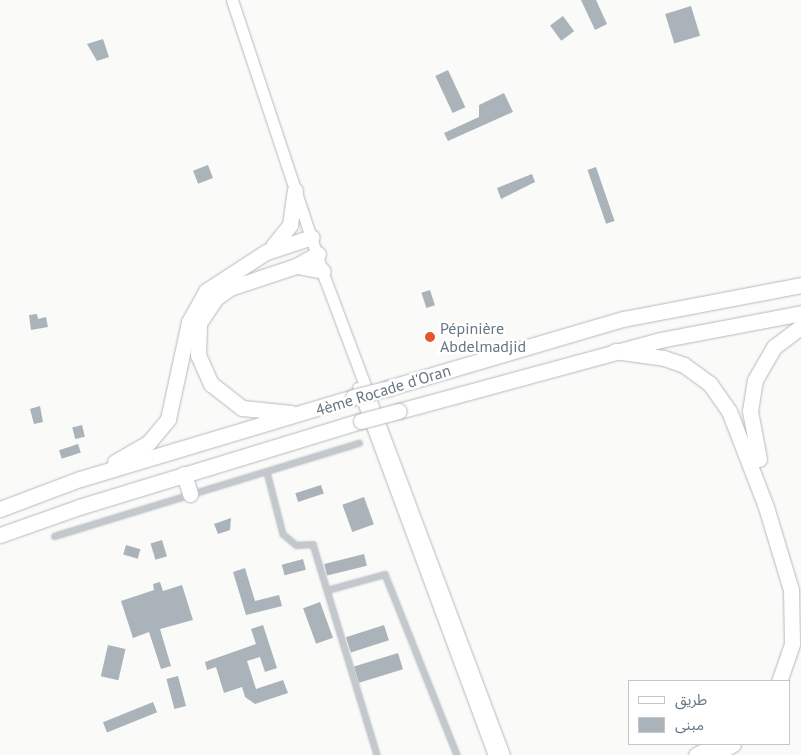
<!DOCTYPE html>
<meta charset="utf-8">
<style>
body{margin:0}
#map{position:relative;width:801px;height:755px;overflow:hidden;background:#fafaf8;font-family:"PT Sans","Noto Sans Arabic",sans-serif}
div>[style]{position:absolute}
[style*='--x']{left:calc(var(--x)*1px);top:calc(var(--y)*1px);width:calc(var(--w)*1px);rotate:calc(var(--a)*1deg)}
.building>*{inset:0;background:#aab3b9;transform-origin:0 0}
.roads{filter:drop-shadow(0 0 1px #b3babf) drop-shadow(0 0 1px #b3babf)}
.service>*{height:4.5px;margin:-2.25px;padding:0 2.25px;transform-origin:2.25px;border-radius:2.25px;background:#c3c8cc}
.secondary>*{height:11px;margin:-5.5px;padding:0 5.5px;transform-origin:5.5px;border-radius:5.5px;background:#fff}
.motorway>*{height:15px;margin:-7.5px;padding:0 7.5px;transform-origin:7.5px;border-radius:7.5px;background:#fff}
.bridges{filter:drop-shadow(0 0 1px #b4b9bd) drop-shadow(0 0 1px #b4b9bd)}
.motorway-bridge>*{height:15px;margin:-7.5px;padding:0 7.5px;transform-origin:7.5px;border-radius:7.5px;background:#fff}
.dots>*{width:14px;height:14px;translate:-50% -50%;box-sizing:border-box;border:2px solid #fff;border-radius:50%}
span{translate:-50% -50%;white-space:nowrap;text-align:center;line-height:1.15;-webkit-text-stroke:5px #fff;paint-order:stroke}
.poi-label{font-size:16px;color:#657683}
.left{translate:0 -50%;text-align:left}
.street-label{font-size:16px;color:#657683}
.legend{position:absolute;left:628px;top:680px;width:162px;height:65px;box-sizing:border-box;background:#fff;border:1px solid #c1c8cd;margin:0;padding:6px 9px;list-style:none;font-size:15px;color:#657683}
.legend li{display:flex;align-items:center;gap:10px;height:25px}
.legend b{width:25px;border:1px solid #c1c8cd}
</style>
<div id="map">
<div class="building">
<div style="clip-path:polygon(581px 0,596px 0,607px 24px,595px 30px)"></div>
<div style="left:691px;top:6px;width:31px;height:27px;rotate:73deg"></div>
<div style="left:563px;top:16px;width:19px;height:16px;rotate:54deg"></div>
<div style="clip-path:polygon(103px 39px,109px 57px,97px 61px,87px 44px)"></div>
<div style="left:448px;top:70px;width:41px;height:14px;rotate:65deg"></div>
<div style="clip-path:polygon(504px 93px,513px 112px,448px 141px,444px 133px,479px 117px,479px 105px)"></div>
<div style="left:208px;top:165px;width:14px;height:16px;rotate:69deg"></div>
<div style="left:596px;top:167px;width:57px;height:9px;rotate:71deg"></div>
<div style="clip-path:polygon(532px 174px,535px 182px,501px 199px,497px 188px)"></div>
<div style="left:430px;top:290px;width:16px;height:9px;rotate:72deg"></div>
<div style="clip-path:polygon(37px 314px,38px 319px,46px 317px,48px 327px,31px 330px,29px 315px)"></div>
<div style="clip-path:polygon(40px 406px,43px 422px,34px 424px,30px 409px)"></div>
<div style="left:82px;top:425px;width:12px;height:10px;rotate:76deg"></div>
<div style="left:78px;top:444px;width:9px;height:20px;rotate:72deg"></div>
<div style="left:321px;top:485px;width:9px;height:27px;rotate:72deg"></div>
<div style="left:364px;top:497px;width:29px;height:23px;rotate:70deg"></div>
<div style="clip-path:polygon(231px 518px,230px 530px,218px 534px,214px 524px)"></div>
<div style="left:162px;top:540px;width:17px;height:12px;rotate:73deg"></div>
<div style="left:126px;top:545px;width:15px;height:10px;rotate:16deg"></div>
<div style="left:364px;top:554px;width:12px;height:41px;rotate:76deg"></div>
<div style="left:303px;top:559px;width:11px;height:22px;rotate:75deg"></div>
<div style="clip-path:polygon(245px 568px,255px 601px,279px 595px,282px 606px,246px 615px,233px 572px)"></div>
<div style="clip-path:polygon(160px 582px,163px 591px,182px 585px,193px 620px,160px 629px,171px 666px,161px 669px,149px 632px,133px 638px,121px 601px,154px 590px,153px 584px)"></div>
<div style="left:320px;top:602px;width:38px;height:18px;rotate:70deg"></div>
<div style="clip-path:polygon(263px 625px,277px 668px,265px 672px,260px 657px,247px 661px,256px 689px,283px 680px,288px 693px,255px 704px,245px 697px,242px 687px,224px 693px,216px 667px,207px 670px,205px 662px,256px 644px,251px 629px)"></div>
<div style="left:384px;top:625px;width:16px;height:40px;rotate:72deg"></div>
<div style="left:108px;top:645px;width:18px;height:32px;rotate:13deg"></div>
<div style="left:398px;top:653px;width:17px;height:46px;rotate:73deg"></div>
<div style="left:178px;top:676px;width:31px;height:12px;rotate:75deg"></div>
<div style="left:153px;top:702px;width:11px;height:54px;rotate:68deg"></div>
</div>
<div class="roads">
<div class="service">
<div style="--x:267;--y:472;--w:64;--a:75.5"></div>
<div style="--x:283;--y:534;--w:17;--a:40"></div>
<div style="--x:296;--y:545;--w:17;--a:-3"></div>
<div style="--x:313;--y:544;--w:220;--a:73.1"></div>
<div style="--x:54;--y:536;--w:319;--a:-17"></div>
<div style="--x:327;--y:590;--w:60;--a:-15.4"></div>
<div style="--x:385;--y:574;--w:195;--a:68.3"></div>
</div>
<div class="secondary">
<div style="--x:232;--y:0;--w:294;--a:71.6"></div>
<div style="--x:325;--y:279;--w:509;--a:69.39"></div>
<div style="--x:358;--y:388;--w:391;--a:69.7"></div>
</div>
<div class="motorway">
<div style="--x:273;--y:246;--w:27;--a:-51"></div>
<div style="--x:290;--y:225;--w:35;--a:-82"></div>
<div style="--x:298;--y:266;--w:25;--a:11"></div>
<div style="--x:615;--y:351;--w:49;--a:8.1"></div>
<div style="--x:664;--y:358;--w:21;--a:19"></div>
<div style="--x:684;--y:365;--w:32;--a:36"></div>
<div style="--x:710;--y:384;--w:33;--a:55"></div>
<div style="--x:729;--y:411;--w:103;--a:68.9"></div>
<div style="--x:766;--y:507;--w:87;--a:73.2"></div>
<div style="--x:791;--y:590;--w:54;--a:88.9"></div>
<div style="--x:792;--y:644;--w:39;--a:109"></div>
<div style="--x:388;--y:388;--w:245;--a:-16.4"></div>
<div style="--x:623;--y:319;--w:181;--a:-10.8"></div>
<div style="--x:399;--y:411;--w:270;--a:-15.2"></div>
<div style="--x:660;--y:340;--w:144;--a:-10.8"></div>
<div style="--x:291;--y:413;--w:49;--a:-174.2"></div>
<div style="--x:242;--y:408;--w:39;--a:-142"></div>
<div style="--x:211;--y:384;--w:32;--a:-114"></div>
<div style="--x:198;--y:355;--w:32;--a:-88"></div>
<div style="--x:199;--y:323;--w:30;--a:-56"></div>
<div style="--x:216;--y:298;--w:17;--a:-36"></div>
<div style="--x:230;--y:288;--w:70;--a:-18.4"></div>
<div style="--x:296;--y:266;--w:25;--a:-29"></div>
<div style="--x:759;--y:459;--w:49;--a:-100.6"></div>
<div style="--x:750;--y:411;--w:31;--a:-81"></div>
<div style="--x:755;--y:380;--w:38;--a:-60"></div>
<div style="--x:774;--y:347;--w:34;--a:-37"></div>
<div style="--x:115;--y:462;--w:39;--a:-30"></div>
<div style="--x:149;--y:442;--w:30;--a:-50"></div>
<div style="--x:168;--y:419;--w:99;--a:-77.8"></div>
<div style="--x:189;--y:322;--w:35;--a:-61"></div>
<div style="--x:206;--y:291;--w:72;--a:-33"></div>
<div style="--x:266;--y:252;--w:48;--a:-18.1"></div>
<div style="--x:184;--y:474;--w:21;--a:73"></div>
<div style="--x:0;--y:509;--w:85;--a:-20.6"></div>
<div style="--x:80;--y:479;--w:285;--a:-16.7"></div>
<div style="--x:0;--y:535;--w:84;--a:-19.5"></div>
<div style="--x:79;--y:507;--w:295;--a:-17"></div>
<div style="--x:696;--y:755;--w:24;--a:-28"></div>
<div style="--x:715;--y:755;--w:21;--a:-31"></div>
</div>
</div>
<div class="bridges">
<div class="motorway-bridge">
<div style="--x:353;--y:397;--w:36;--a:-14"></div>
<div style="--x:361;--y:421;--w:39;--a:-15"></div>
</div>
</div>
<div class="dots">
<div style="left:430px;top:337px;background:#e4572e"></div>
</div>
<div class="poi-label">
<span class="left" style="left:440px;top:337px">Pépinière<br>Abdelmadjid</span>
</div>
<div class="street-label">
<span style="left:383px;top:390px;rotate:-17deg">4ème Rocade d'Oran</span>
</div>
<ul class="legend">
<li><b style="height:6px;background:#fff"></b>طريق</li>
<li><b style="height:14px;background:#aab3b9"></b>مبنى</li>
</ul>
</div>
